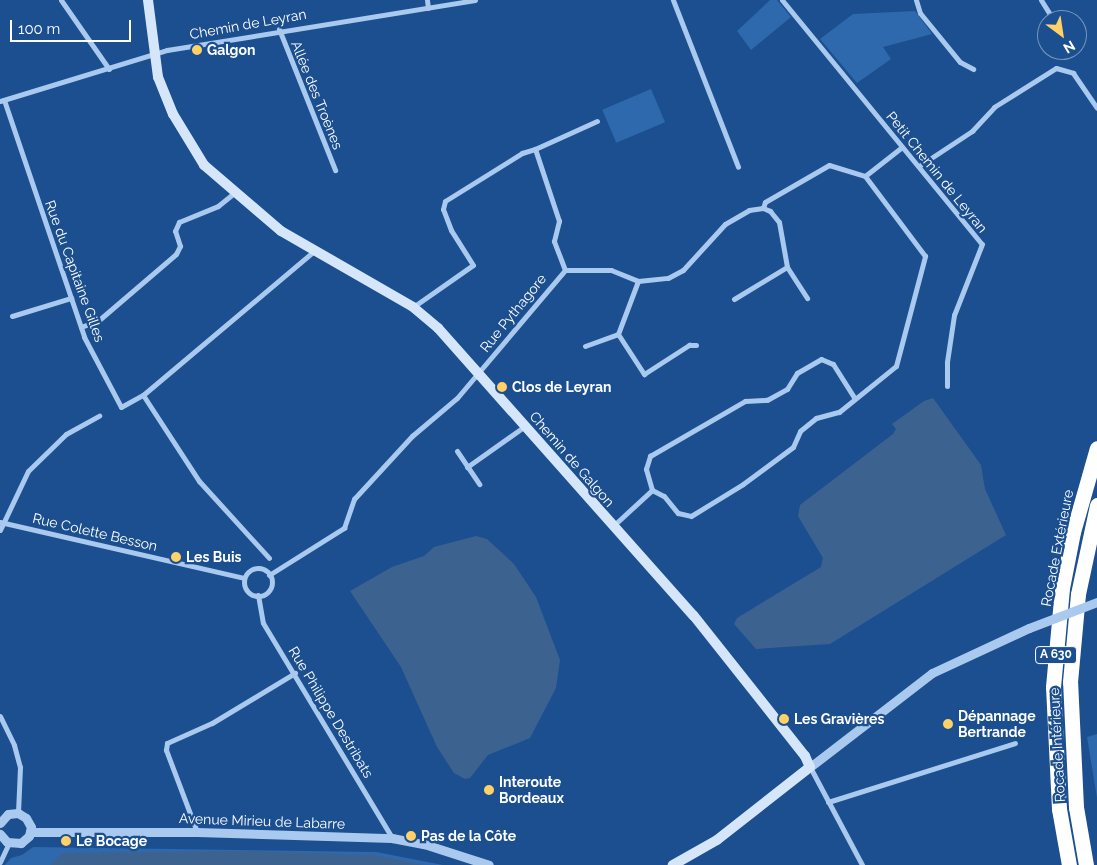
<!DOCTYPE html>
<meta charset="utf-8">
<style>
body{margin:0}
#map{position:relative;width:1097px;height:865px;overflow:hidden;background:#1b4f8f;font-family:Raleway,sans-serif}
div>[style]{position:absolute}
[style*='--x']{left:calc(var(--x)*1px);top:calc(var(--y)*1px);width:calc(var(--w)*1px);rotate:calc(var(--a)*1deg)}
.green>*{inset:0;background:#2e69ad;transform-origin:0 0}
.water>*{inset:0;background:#3c6290}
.minor>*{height:5px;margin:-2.5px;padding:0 2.5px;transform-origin:2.5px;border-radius:2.5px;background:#a9c9ee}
.minor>.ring{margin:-2.5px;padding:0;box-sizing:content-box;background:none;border:5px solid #a9c9ee;border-radius:50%}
.tertiary>*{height:9px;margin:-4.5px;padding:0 4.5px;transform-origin:4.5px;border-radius:4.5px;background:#a9c9ee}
.secondary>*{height:10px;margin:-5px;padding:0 5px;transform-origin:5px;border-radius:5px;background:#d6e6fa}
.motorway>*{height:15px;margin:-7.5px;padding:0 7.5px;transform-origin:7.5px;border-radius:7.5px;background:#fff}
.tertiary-bridge>*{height:9px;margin:-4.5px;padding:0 4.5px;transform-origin:4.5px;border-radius:4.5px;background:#a9c9ee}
.dots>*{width:14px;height:14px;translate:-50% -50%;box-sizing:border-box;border:2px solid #1b4f8f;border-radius:50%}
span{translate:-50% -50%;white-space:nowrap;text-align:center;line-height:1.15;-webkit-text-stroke:4.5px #1b4f8f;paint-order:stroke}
.shield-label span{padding:1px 4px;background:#1b4f8f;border:1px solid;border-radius:4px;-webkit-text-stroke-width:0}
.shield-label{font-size:12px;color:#fff;font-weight:700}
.street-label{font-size:14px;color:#fff}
.poi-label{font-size:14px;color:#fff;font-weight:700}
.left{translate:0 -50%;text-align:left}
.north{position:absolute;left:1037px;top:10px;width:50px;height:50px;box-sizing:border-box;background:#1b4f8f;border:1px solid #7695bc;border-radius:50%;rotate:149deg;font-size:14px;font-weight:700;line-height:20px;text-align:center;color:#fff}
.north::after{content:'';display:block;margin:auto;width:18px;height:22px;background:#ffd166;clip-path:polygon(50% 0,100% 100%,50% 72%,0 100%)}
.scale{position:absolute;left:10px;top:20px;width:121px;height:22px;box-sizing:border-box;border:2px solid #fff;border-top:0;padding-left:6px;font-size:15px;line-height:18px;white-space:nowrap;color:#fff;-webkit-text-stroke:4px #1b4f8f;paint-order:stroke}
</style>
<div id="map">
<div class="green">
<div style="clip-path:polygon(770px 0,777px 0,791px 17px,751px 50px,737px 31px)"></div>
<div style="clip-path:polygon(915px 11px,932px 34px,883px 47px,891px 59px,857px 83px,820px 39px,853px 14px)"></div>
<div style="left:651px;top:89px;width:36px;height:53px;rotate:67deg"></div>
<div style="clip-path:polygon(1097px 734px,1097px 798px,1087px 737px)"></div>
<div style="clip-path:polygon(33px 847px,376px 852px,443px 865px,5px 865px,11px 858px,22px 855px)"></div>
</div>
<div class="water">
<div style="clip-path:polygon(933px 398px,981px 465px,985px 489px,1006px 535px,830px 644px,756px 649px,734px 624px,737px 618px,821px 567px,823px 558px,798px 516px,800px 505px,893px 434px,896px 429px,892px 424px,924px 401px)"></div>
<div style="clip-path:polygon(476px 536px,487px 539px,514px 564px,536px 597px,560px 660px,556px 688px,530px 738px,488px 755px,470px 778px,465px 779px,454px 773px,437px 747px,401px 667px,350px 591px,392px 567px,424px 556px,434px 547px)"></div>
<div style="clip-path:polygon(246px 851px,374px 855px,424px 865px,50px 865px,60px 855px,67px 853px)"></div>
</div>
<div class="minor">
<div style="--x:61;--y:0;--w:84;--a:55.2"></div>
<div style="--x:427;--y:0;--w:8;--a:83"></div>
<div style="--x:673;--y:0;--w:179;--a:68.7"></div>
<div style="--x:782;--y:0;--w:315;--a:50.7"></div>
<div style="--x:982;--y:244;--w:76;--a:111.5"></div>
<div style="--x:954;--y:315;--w:48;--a:98.5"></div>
<div style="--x:947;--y:362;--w:24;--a:90"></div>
<div style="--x:916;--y:0;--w:14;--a:73"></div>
<div style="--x:920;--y:13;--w:63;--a:50.8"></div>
<div style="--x:960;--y:62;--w:15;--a:28"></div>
<div style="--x:1041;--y:0;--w:19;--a:58"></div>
<div style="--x:279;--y:29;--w:152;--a:68.3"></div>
<div style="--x:4;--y:100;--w:250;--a:71.3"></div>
<div style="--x:84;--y:337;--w:79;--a:62.1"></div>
<div style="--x:121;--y:407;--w:25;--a:-29"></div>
<div style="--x:143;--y:395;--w:225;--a:-40.1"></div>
<div style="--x:0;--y:101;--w:175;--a:-17"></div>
<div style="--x:167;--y:50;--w:312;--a:-9.2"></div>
<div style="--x:919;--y:166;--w:64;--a:-33.4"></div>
<div style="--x:972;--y:131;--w:33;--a:-47"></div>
<div style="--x:994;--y:107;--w:73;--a:-32.2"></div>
<div style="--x:1056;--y:68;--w:18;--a:16"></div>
<div style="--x:1073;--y:73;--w:42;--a:55.6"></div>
<div style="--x:763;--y:208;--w:6;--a:-72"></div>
<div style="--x:765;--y:202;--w:74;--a:-30"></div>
<div style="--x:829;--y:165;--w:38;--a:17"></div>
<div style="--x:865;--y:176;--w:47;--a:-38.1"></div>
<div style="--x:565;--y:270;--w:31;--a:-111"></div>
<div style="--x:554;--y:241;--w:21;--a:-76"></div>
<div style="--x:559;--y:221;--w:76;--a:-108.4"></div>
<div style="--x:535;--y:149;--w:68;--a:-24.3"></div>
<div style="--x:638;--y:281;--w:57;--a:110.7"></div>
<div style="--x:618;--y:334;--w:48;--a:57"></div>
<div style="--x:644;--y:374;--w:54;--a:-32.8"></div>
<div style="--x:689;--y:345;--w:7;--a:0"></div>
<div style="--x:734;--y:299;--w:62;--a:-31.1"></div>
<div style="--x:413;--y:307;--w:73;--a:-35"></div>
<div style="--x:473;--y:265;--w:41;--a:-122.2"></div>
<div style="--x:451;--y:230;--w:22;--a:-111"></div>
<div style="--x:443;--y:209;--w:8;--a:-76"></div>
<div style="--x:445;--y:201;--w:91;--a:-31.9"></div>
<div style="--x:522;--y:153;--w:14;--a:-17"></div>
<div style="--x:12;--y:316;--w:62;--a:-17"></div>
<div style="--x:81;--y:327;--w:19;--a:-21"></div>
<div style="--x:99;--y:320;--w:101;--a:-40.6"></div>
<div style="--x:176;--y:254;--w:9;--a:-63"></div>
<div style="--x:180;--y:246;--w:16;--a:-108"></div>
<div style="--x:175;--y:231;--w:10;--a:-66"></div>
<div style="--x:179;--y:222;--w:42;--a:-22.3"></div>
<div style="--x:218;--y:206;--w:21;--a:-39"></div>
<div style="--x:585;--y:346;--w:35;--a:-20"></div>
<div style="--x:143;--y:395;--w:103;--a:56.9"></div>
<div style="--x:199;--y:481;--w:104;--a:47.7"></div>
<div style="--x:457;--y:451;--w:40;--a:56"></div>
<div style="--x:467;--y:467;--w:71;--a:-35.3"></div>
<div style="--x:652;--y:490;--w:13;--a:27"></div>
<div style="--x:664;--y:496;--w:22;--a:51"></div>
<div style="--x:678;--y:513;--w:13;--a:13"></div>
<div style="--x:691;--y:516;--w:61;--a:-31.6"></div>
<div style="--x:743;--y:484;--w:62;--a:-36.5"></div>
<div style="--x:793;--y:447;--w:17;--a:-66"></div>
<div style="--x:800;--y:431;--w:21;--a:-39"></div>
<div style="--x:816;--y:418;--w:24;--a:-15"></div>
<div style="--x:839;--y:412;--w:73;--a:-38.9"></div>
<div style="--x:896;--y:366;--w:114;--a:-75.2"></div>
<div style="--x:925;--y:256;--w:100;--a:-126.9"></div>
<div style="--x:0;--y:522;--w:250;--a:12.9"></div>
<div style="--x:613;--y:526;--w:53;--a:-42.7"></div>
<div style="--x:652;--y:490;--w:22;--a:-106"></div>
<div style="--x:646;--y:469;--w:14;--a:-73"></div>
<div style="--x:650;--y:456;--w:110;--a:-30.1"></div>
<div style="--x:745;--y:401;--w:22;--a:-3"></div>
<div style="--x:767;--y:400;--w:23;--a:-29"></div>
<div style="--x:787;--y:389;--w:19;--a:-58"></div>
<div style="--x:797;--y:373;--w:28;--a:-30"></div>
<div style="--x:821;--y:359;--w:13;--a:23"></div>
<div style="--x:833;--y:364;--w:41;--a:57.8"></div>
<div style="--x:0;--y:530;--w:65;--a:-64.6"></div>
<div style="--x:28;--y:471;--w:53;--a:-44.2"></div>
<div style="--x:66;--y:434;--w:38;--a:-29"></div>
<div class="ring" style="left:244px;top:568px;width:23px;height:23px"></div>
<div style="--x:269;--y:575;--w:89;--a:-32.1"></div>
<div style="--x:344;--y:528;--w:31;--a:-71"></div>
<div style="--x:354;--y:499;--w:86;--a:-47.4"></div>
<div style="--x:412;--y:436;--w:59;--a:-40.2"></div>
<div style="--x:457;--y:398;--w:167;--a:-49.8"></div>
<div style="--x:565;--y:270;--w:46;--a:0"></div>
<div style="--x:611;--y:270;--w:29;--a:22"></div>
<div style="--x:638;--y:281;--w:30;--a:-6"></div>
<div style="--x:668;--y:278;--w:17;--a:-28"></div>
<div style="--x:683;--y:270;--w:62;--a:-47.6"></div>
<div style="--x:725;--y:224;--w:28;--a:-30"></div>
<div style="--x:749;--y:210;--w:14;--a:-8"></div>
<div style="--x:763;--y:208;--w:8;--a:23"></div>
<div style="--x:770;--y:211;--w:14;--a:51"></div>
<div style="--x:779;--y:222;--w:46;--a:79.9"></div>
<div style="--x:787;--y:267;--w:37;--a:57"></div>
<div style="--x:258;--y:595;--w:28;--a:80"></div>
<div style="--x:263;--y:623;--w:251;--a:59"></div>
<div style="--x:0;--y:716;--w:32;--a:64"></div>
<div style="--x:14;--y:745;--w:23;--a:75"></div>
<div style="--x:20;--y:767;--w:46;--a:92.5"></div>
<div style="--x:810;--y:767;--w:111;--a:62"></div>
<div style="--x:828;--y:802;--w:196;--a:-17.5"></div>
<div style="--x:197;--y:832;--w:88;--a:-110.7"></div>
<div style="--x:166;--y:750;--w:7;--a:-82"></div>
<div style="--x:167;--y:743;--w:49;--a:-24"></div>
<div style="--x:212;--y:723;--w:97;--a:-31.1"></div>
<div style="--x:0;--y:862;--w:21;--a:-65"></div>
</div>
<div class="tertiary">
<div style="--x:810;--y:767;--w:154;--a:-37.6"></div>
<div style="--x:932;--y:673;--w:107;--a:-24.9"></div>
<div style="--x:0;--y:823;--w:12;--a:-48"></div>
<div style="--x:8;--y:814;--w:10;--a:-6"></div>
<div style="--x:18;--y:813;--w:9;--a:32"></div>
<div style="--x:26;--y:818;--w:10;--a:61"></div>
<div style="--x:31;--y:827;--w:9;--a:103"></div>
<div style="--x:29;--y:836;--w:11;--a:139"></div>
<div style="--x:21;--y:843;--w:14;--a:-176"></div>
<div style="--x:7;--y:842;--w:11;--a:-131"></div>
<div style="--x:30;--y:832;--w:167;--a:0"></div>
<div style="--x:197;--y:832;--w:195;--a:1.8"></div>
<div style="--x:392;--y:838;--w:33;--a:11"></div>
<div style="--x:424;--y:844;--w:68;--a:17.9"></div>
</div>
<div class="secondary">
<div style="--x:148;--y:0;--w:78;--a:82.6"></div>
<div style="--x:158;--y:77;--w:40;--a:68"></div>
<div style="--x:173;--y:114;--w:60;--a:58.7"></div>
<div style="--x:204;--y:165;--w:101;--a:40.6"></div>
<div style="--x:281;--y:231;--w:152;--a:29.9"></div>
<div style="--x:413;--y:307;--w:33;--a:40"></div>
<div style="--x:438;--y:328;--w:385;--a:48.4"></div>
<div style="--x:694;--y:616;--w:179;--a:51.6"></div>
<div style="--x:805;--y:756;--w:12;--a:66"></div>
<div style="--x:810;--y:767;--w:118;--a:141.9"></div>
<div style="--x:717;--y:840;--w:51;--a:150.4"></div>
</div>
<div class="motorway">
<div style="--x:1069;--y:865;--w:57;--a:-100.1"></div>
<div style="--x:1059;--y:809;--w:122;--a:-92.8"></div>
<div style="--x:1053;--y:687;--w:99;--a:-84.8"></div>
<div style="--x:1062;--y:588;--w:57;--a:-78.9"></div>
<div style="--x:1073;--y:532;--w:87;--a:-74.1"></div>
<div style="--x:1086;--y:865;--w:59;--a:-99.8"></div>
<div style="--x:1076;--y:807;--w:125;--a:-92.7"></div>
<div style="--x:1070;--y:682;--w:88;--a:-84.8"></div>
<div style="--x:1078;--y:594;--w:91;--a:-77.9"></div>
</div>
<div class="tertiary-bridge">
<div style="--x:1029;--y:628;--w:73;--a:-20.9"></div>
</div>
<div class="dots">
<div style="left:197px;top:50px;background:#ffd166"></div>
<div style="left:502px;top:387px;background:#ffd166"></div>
<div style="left:176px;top:557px;background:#ffd166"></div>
<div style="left:784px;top:719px;background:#ffd166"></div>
<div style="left:948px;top:724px;background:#ffd166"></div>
<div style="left:489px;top:790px;background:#ffd166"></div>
<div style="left:411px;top:836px;background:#ffd166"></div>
<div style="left:66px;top:841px;background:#ffd166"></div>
</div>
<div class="shield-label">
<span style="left:1056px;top:655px">A 630</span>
</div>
<div class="street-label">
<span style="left:248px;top:24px;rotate:-10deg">Chemin de Leyran</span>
<span style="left:317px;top:95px;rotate:68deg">Allée des Troènes</span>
<span style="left:937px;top:172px;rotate:51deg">Petit Chemin de Leyran</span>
<span style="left:75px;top:271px;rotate:70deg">Rue du Capitaine Gilles</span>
<span style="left:513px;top:313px;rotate:-51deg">Rue Pythagore</span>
<span style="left:572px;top:459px;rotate:49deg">Chemin de Galgon</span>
<span style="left:95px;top:532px;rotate:13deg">Rue Colette Besson</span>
<span style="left:1057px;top:548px;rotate:-79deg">Rocade Extérieure</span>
<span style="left:331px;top:712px;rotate:59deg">Rue Philippe Destribats</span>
<span style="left:1057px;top:745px;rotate:-93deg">Rocade Intérieure</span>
<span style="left:262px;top:821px;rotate:2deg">Avenue Mirieu de Labarre</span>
</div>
<div class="poi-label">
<span class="left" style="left:207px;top:50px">Galgon</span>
<span class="left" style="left:512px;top:387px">Clos de Leyran</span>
<span class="left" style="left:186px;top:557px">Les Buis</span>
<span class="left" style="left:958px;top:724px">Dépannage<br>Bertrande</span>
<span class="left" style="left:794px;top:719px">Les Gravières</span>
<span class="left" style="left:499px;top:790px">Interoute<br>Bordeaux</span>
<span class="left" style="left:421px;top:836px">Pas de la Côte</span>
<span class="left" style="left:76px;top:841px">Le Bocage</span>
</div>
<div class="north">N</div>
<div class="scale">100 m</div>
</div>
